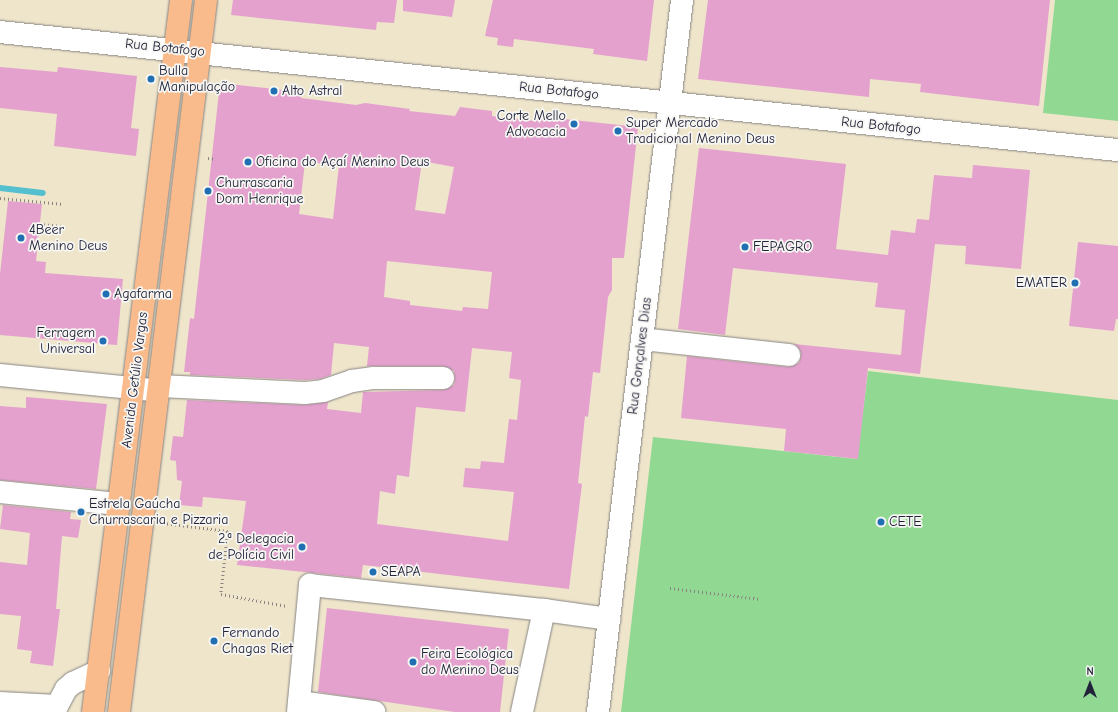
<!DOCTYPE html>
<meta charset="utf-8">
<style>
body{margin:0}
#map{position:relative;width:1118px;height:712px;overflow:hidden;background:#eee5cb;font-family:"Comic Neue",sans-serif}
div>[style]{position:absolute}
[style*='--x']{left:calc(var(--x)*1px);top:calc(var(--y)*1px);width:calc(var(--w)*1px);rotate:calc(var(--a)*1deg)}
.green>*{inset:0;background:#91d993}
.stream>*{height:6px;margin:-3px;padding:0 3px;transform-origin:3px;border-radius:3px;background:#54bfce}
.building>*{inset:0;background:#e4a1ce}
.path>*{height:2.5px;margin-top:-1.25px;transform-origin:0;background:repeating-linear-gradient(90deg,#888483 0 1px,transparent 0 4px)}
.roads{filter:drop-shadow(0 0 1px #888483) drop-shadow(0 0 1px #888483)}
.minor>*{height:22px;margin:-11px;padding:0 11px;transform-origin:11px;border-radius:11px;background:#fff}
.major>*{height:22px;margin:-11px;padding:0 11px;transform-origin:11px;border-radius:11px;background:#fabb8c}
.dots>*{width:11px;height:11px;translate:-50% -50%;box-sizing:border-box;border:2px solid #f6f6f2;border-radius:50%}
span{translate:-50% -50%;white-space:nowrap;text-align:center;line-height:1.15;-webkit-text-stroke:3.5px #f6f6f2;paint-order:stroke}
.street-label{font-size:14px;color:#22223b}
.poi-label{font-size:14px;color:#22223b}
.left{translate:0 -50%;text-align:left}
.right{translate:-100% -50%;text-align:right}
.north{position:absolute;left:1070px;top:664px;width:40px;height:40px;-webkit-text-stroke:3px #f6f6f2;paint-order:stroke;rotate:0deg;font-size:11px;font-weight:700;line-height:16px;text-align:center;color:#22223b}
.north::after{content:'';display:block;margin:auto;width:14px;height:18px;background:#22223b;clip-path:polygon(50% 0,100% 100%,50% 72%,0 100%)}
</style>
<div id="map">
<div class="green">
<div style="clip-path:polygon(1055px 0,1118px 0,1118px 121px,1043px 113px)"></div>
<div style="clip-path:polygon(868px 371px,1118px 400px,1118px 712px,621px 712px,653px 437px,857px 459px)"></div>
</div>
<div class="stream">
<div style="--x:0;--y:188;--w:43;--a:6.6"></div>
</div>
<div class="building">
<div style="clip-path:polygon(233px 0,397px 0,394px 23px,377px 22px,376px 30px,231px 15px)"></div>
<div style="clip-path:polygon(403px 0,455px 0,452px 17px,403px 11px)"></div>
<div style="clip-path:polygon(493px 0,654px 0,647px 61px,593px 54px,594px 49px,514px 39px,513px 47px,497px 45px,498px 38px,485px 36px)"></div>
<div style="clip-path:polygon(708px 0,1050px 0,1039px 106px,920px 92px,921px 84px,870px 79px,869px 97px,698px 79px)"></div>
<div style="clip-path:polygon(0 67px,57px 72px,58px 67px,137px 76px,131px 128px,139px 129px,136px 156px,54px 146px,57px 114px,0 108px)"></div>
<div style="clip-path:polygon(evenodd,220px 83px,302px 92px,301px 98px,356px 105px,365px 103px,410px 109px,409px 111px,455px 116px,460px 107px,492px 111px,492px 116px,535px 121px,536px 116px,638px 127px,624px 258px,612px 258px,612px 290px,608px 297px,600px 373px,593px 372px,588px 417px,585px 416px,578px 483px,582px 484px,569px 589px,363px 565px,361px 578px,237px 565px,246px 501px,203px 497px,202px 507px,179px 505px,182px 481px,177px 480px,176px 461px,170px 460px,173px 436px,183px 437px,187px 400px,304px 405px,328px 402px,327px 409px,361px 413px,363px 392px,443px 390px,454px 385px,455px 378px,454px 371px,443px 366px,367px 366px,369px 347px,334px 343px,331px 375px,320px 379px,305px 380px,190px 375px,190px 372px,184px 372px,190px 318px,194px 319px,220px 83px,422px 161px,454px 167px,445px 214px,415px 210px,422px 161px,220px 83px,305px 162px,339px 165px,333px 219px,299px 214px,305px 162px,220px 83px,387px 261px,492px 272px,488px 309px,463px 307px,462px 311px,410px 305px,410px 301px,384px 297px,387px 261px,220px 83px,472px 348px,512px 352px,509px 378px,521px 380px,517px 420px,509px 419px,504px 463px,481px 461px,480px 469px,465px 468px,463px 487px,514px 492px,508px 541px,377px 524px,380px 491px,395px 494px,397px 475px,409px 477px,416px 407px,465px 412px,472px 348px)"></div>
<div style="clip-path:polygon(699px 148px,846px 164px,836px 249px,888px 255px,891px 230px,915px 233px,917px 219px,929px 220px,934px 175px,972px 178px,973px 165px,1030px 170px,1021px 269px,965px 264px,966px 246px,935px 244px,920px 374px,868px 368px,858px 459px,784px 451px,786px 429px,681px 418px,687px 356px,788px 367px,799px 363px,801px 357px,800px 350px,794px 344px,901px 355px,905px 310px,875px 307px,878px 283px,733px 268px,725px 335px,678px 329px)"></div>
<div style="clip-path:polygon(8px 201px,42px 204px,36px 261px,46px 262px,45px 273px,123px 279px,117px 345px,0 335px,0 274px)"></div>
<div style="clip-path:polygon(1078px 242px,1118px 246px,1118px 319px,1116px 319px,1114px 331px,1069px 326px)"></div>
<div style="clip-path:polygon(26px 397px,107px 404px,96px 489px,0 480px,0 406px,26px 408px)"></div>
<div style="clip-path:polygon(3px 505px,71px 512px,70px 519px,81px 520px,78px 538px,62px 536px,56px 609px,60px 609px,53px 666px,30px 663px,32px 651px,17px 649px,21px 616px,0 614px,0 562px,27px 565px,30px 533px,0 529px)"></div>
<div style="clip-path:polygon(327px 608px,509px 629px,500px 712px,455px 712px,318px 692px)"></div>
</div>
<div class="path">
<div style="--x:208;--y:158;--w:8;--a:7"></div>
<div style="--x:0;--y:198;--w:64;--a:5.4"></div>
<div style="--x:40;--y:224;--w:22;--a:5"></div>
<div style="--x:163;--y:523;--w:65;--a:7"></div>
<div style="--x:228;--y:531;--w:63;--a:96.3"></div>
<div style="--x:221;--y:594;--w:67;--a:10.3"></div>
<div style="--x:670;--y:588;--w:91;--a:7"></div>
</div>
<div class="roads">
<div class="minor">
<div style="--x:0;--y:32;--w:1124;--a:6.03"></div>
<div style="--x:642;--y:339;--w:148;--a:6.2"></div>
<div style="--x:0;--y:375;--w:153;--a:5.6"></div>
<div style="--x:160;--y:386;--w:145;--a:2.8"></div>
<div style="--x:305;--y:393;--w:18;--a:-6"></div>
<div style="--x:323;--y:391;--w:31;--a:-19"></div>
<div style="--x:352;--y:381;--w:22;--a:-8"></div>
<div style="--x:374;--y:378;--w:69;--a:0"></div>
<div style="--x:0;--y:492;--w:120;--a:5.8"></div>
<div style="--x:544;--y:610;--w:66;--a:7.9"></div>
<div style="--x:299;--y:702;--w:76;--a:7.6"></div>
<div style="--x:0;--y:703;--w:57;--a:3"></div>
<div style="--x:57;--y:706;--w:19;--a:-62"></div>
<div style="--x:66;--y:689;--w:9;--a:-41"></div>
<div style="--x:73;--y:683;--w:29;--a:-25"></div>
<div style="--x:298;--y:712;--w:128;--a:-84.6"></div>
<div style="--x:310;--y:585;--w:235;--a:6.1"></div>
<div style="--x:544;--y:610;--w:104;--a:102.2"></div>
<div style="--x:598;--y:712;--w:717;--a:-83.27"></div>
</div>
<div class="major">
<div style="--x:93;--y:712;--w:717;--a:-82.95"></div>
<div style="--x:119;--y:712;--w:717;--a:-83.03"></div>
</div>
</div>
<div class="dots">
<div style="left:151px;top:79px;background:#1f6fb2"></div>
<div style="left:274px;top:91px;background:#1f6fb2"></div>
<div style="left:574px;top:124px;background:#1f6fb2"></div>
<div style="left:618px;top:131px;background:#1f6fb2"></div>
<div style="left:248px;top:162px;background:#1f6fb2"></div>
<div style="left:208px;top:191px;background:#1f6fb2"></div>
<div style="left:21px;top:238px;background:#1f6fb2"></div>
<div style="left:745px;top:247px;background:#1f6fb2"></div>
<div style="left:1075px;top:283px;background:#1f6fb2"></div>
<div style="left:106px;top:294px;background:#1f6fb2"></div>
<div style="left:103px;top:341px;background:#1f6fb2"></div>
<div style="left:81px;top:512px;background:#1f6fb2"></div>
<div style="left:881px;top:522px;background:#1f6fb2"></div>
<div style="left:302px;top:547px;background:#1f6fb2"></div>
<div style="left:373px;top:572px;background:#1f6fb2"></div>
<div style="left:214px;top:641px;background:#1f6fb2"></div>
<div style="left:413px;top:662px;background:#1f6fb2"></div>
</div>
<div class="street-label">
<span style="left:165px;top:48px;rotate:6deg">Rua Botafogo</span>
<span style="left:559px;top:91px;rotate:6deg">Rua Botafogo</span>
<span style="left:881px;top:126px;rotate:6deg">Rua Botafogo</span>
<span style="left:640px;top:356px;rotate:-83deg">Rua Gonçalves Dias</span>
<span style="left:135px;top:380px;rotate:-83deg">Avenida Getúlio Vargas</span>
</div>
<div class="poi-label">
<span class="left" style="left:159px;top:79px">Bulla<br>Manipulação</span>
<span class="left" style="left:282px;top:91px">Alto Astral</span>
<span class="right" style="left:566px;top:124px">Corte Mello<br>Advocacia</span>
<span class="left" style="left:626px;top:131px">Super Mercado<br>Tradicional Menino Deus</span>
<span class="left" style="left:256px;top:162px">Oficina do Açaí Menino Deus</span>
<span class="left" style="left:216px;top:191px">Churrascaria<br>Dom Henrique</span>
<span class="left" style="left:29px;top:238px">4Beer<br>Menino Deus</span>
<span class="left" style="left:753px;top:247px">FEPAGRO</span>
<span class="right" style="left:1067px;top:283px">EMATER</span>
<span class="left" style="left:114px;top:294px">Agafarma</span>
<span class="right" style="left:95px;top:341px">Ferragem<br>Universal</span>
<span class="left" style="left:89px;top:512px">Estrela Gaúcha<br>Churrascaria e Pizzaria</span>
<span class="left" style="left:889px;top:522px">CETE</span>
<span class="right" style="left:294px;top:547px">2.ª Delegacia<br>de Polícia Civil</span>
<span class="left" style="left:381px;top:572px">SEAPA</span>
<span class="left" style="left:222px;top:641px">Fernando<br>Chagas Riet</span>
<span class="left" style="left:421px;top:662px">Feira Ecológica<br>do Menino Deus</span>
</div>
<div class="north">N</div>
</div>
